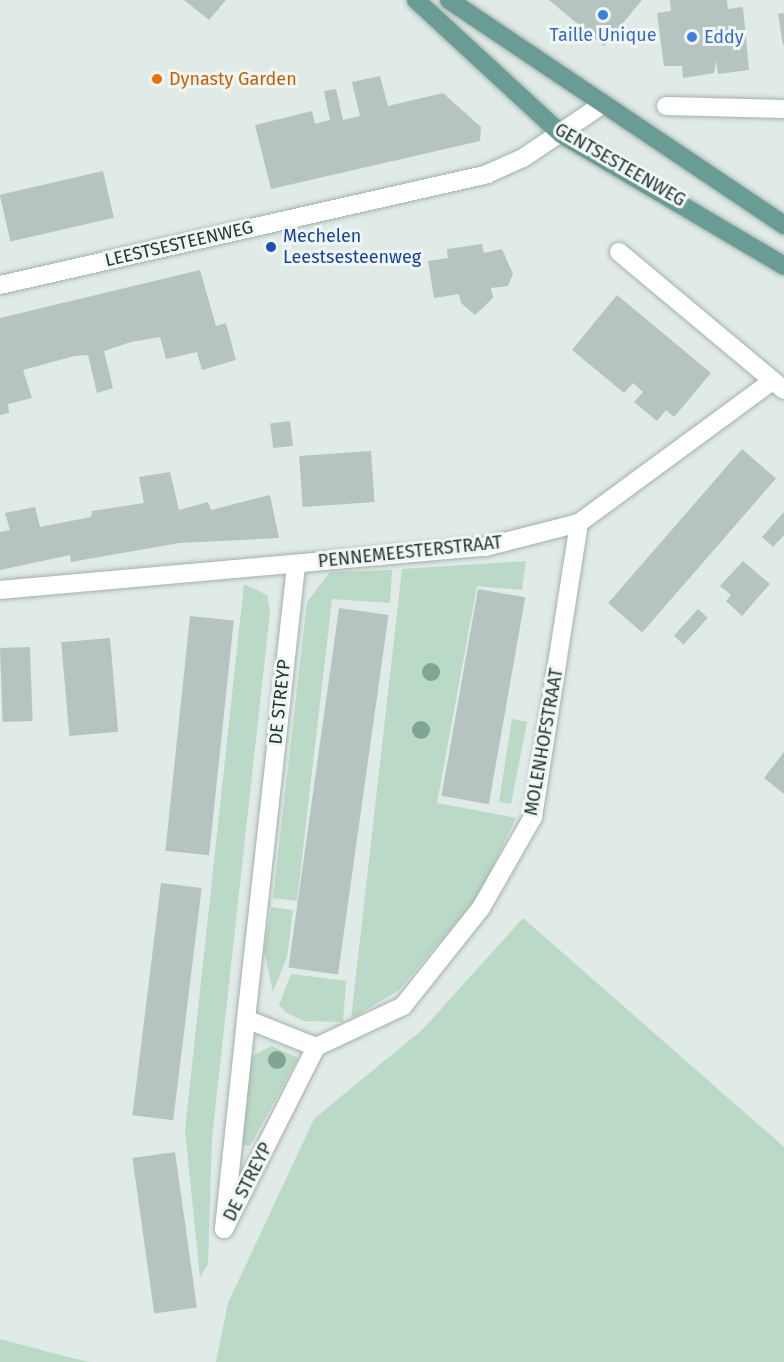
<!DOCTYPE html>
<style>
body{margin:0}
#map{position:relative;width:784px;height:1362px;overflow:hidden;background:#e0eae6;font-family:"Fira Sans",sans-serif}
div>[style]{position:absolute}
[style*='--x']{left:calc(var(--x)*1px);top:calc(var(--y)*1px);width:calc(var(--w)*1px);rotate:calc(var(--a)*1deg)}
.green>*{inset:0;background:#bad9c7}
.building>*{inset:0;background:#b5c4c0;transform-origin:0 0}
.roads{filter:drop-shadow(0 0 2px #a3b1ad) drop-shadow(0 0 2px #a3b1ad)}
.street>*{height:18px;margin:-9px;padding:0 9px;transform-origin:9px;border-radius:9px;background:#fff}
.secondary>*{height:18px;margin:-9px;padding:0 9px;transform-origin:9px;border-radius:9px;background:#fff}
.primary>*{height:18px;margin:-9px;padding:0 9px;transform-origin:9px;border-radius:9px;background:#689c95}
.trees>*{width:18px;height:18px;margin:-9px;border-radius:50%;background:#7fa593}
.dots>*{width:16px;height:16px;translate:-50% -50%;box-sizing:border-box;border:3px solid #f0f6f4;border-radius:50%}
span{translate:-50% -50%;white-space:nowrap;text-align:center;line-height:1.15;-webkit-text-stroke:6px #f0f6f4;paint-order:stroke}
.shop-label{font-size:18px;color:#366cbe}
.left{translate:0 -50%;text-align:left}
.food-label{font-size:18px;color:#c56008}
.street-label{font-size:18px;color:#223835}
.transit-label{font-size:18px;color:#164399}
</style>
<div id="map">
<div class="green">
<div style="clip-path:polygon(526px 561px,522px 590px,477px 586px,437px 803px,516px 818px,478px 897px,399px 990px,351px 1019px,402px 569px)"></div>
<div style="clip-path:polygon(392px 570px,390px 603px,332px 599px,297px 901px,273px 898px,307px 602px,330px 572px)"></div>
<div style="clip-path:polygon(244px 584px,267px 595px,270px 612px,212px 1138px,208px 1264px,200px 1277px,185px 1130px)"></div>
<div style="clip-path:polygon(512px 719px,527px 722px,511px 804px,499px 802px)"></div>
<div style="clip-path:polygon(271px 907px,293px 910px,287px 957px,273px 992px,264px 950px)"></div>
<div style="clip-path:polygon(523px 918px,784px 1147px,784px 1362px,216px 1362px,228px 1303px,314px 1119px,423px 1029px)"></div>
<div style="clip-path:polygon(291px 974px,346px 981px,343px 1022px,304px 1021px,287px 1013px,279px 1005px)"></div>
<div style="clip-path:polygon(272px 1046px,298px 1058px,250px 1146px,241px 1145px,251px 1057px)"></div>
<div style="clip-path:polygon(0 1339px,64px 1356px,89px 1362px,0 1362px)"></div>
</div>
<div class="building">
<div style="clip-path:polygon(184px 0,226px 0,209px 20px)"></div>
<div style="clip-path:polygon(549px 0,642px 0,604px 46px)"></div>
<div style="clip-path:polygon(670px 0,727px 0,728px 9px,743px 7px,749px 70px,718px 74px,716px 61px,714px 73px,683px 78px,682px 66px,664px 66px,657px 13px,671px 11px)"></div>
<div style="clip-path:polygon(784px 13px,784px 45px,783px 45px,778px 14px)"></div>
<div style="clip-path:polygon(380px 76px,388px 106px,443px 93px,481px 127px,480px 141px,271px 189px,255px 125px,312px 111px,315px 124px,330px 120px,324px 91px,336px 89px,343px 120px,360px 116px,352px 82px)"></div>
<div style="left:103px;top:171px;width:48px;height:106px;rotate:77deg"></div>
<div style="clip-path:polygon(482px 244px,484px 253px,502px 249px,513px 274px,508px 286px,491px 288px,493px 298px,475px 315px,461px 303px,459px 294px,434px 298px,428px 261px,448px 258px,447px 249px)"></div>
<div style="clip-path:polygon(200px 270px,216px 326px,226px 323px,236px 360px,202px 370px,197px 352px,166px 359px,160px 337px,131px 342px,104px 351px,113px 388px,97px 393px,88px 355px,74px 356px,23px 370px,32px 398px,8px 404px,9px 413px,0 415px,0 318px)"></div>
<div style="clip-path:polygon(617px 295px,711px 373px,674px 417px,666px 410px,657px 421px,634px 402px,643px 392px,633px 383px,624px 393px,572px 350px)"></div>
<div style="left:290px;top:421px;width:25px;height:20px;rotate:83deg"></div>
<div style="left:742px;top:449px;width:45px;height:204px;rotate:41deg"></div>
<div style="left:371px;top:451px;width:51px;height:72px;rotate:86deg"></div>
<div style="clip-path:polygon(170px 472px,179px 510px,208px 502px,211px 510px,270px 495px,279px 538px,179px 543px,71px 562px,70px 555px,0 570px,0 532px,10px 530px,5px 513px,35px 507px,40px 527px,91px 517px,92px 511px,144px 503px,139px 477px)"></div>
<div style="clip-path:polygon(784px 512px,784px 535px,773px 547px,762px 537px)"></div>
<div style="clip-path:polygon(743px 561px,770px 584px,742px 616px,726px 601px,731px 595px,720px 586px)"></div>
<div style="left:478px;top:589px;width:48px;height:210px;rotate:10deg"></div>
<div style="left:339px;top:608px;width:50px;height:363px;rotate:8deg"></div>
<div style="left:698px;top:609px;width:13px;height:36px;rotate:42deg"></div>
<div style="left:190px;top:616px;width:44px;height:236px;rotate:6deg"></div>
<div style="left:110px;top:638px;width:94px;height:49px;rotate:85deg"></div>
<div style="left:30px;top:647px;width:74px;height:30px;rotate:88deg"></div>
<div style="clip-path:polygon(784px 752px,784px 794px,764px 778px)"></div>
<div style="left:161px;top:883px;width:41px;height:234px;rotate:7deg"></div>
<div style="left:175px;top:1152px;width:157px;height:43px;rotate:82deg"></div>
</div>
<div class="roads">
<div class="street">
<div style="--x:666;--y:106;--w:118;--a:1.5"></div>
<div style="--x:619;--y:252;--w:215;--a:39.9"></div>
<div style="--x:0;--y:590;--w:487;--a:-5.1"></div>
<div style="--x:485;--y:547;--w:97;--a:-14.3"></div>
<div style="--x:579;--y:523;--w:240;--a:-36.3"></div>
<div style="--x:246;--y:1019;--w:75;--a:21.8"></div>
<div style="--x:316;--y:1047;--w:204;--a:116.8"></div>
<div style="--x:224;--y:1229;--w:211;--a:-84"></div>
<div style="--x:246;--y:1019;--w:457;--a:-83.7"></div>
<div style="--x:316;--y:1047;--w:96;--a:-25.2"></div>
<div style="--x:403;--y:1006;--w:125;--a:-51.5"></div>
<div style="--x:481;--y:908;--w:105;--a:-60.3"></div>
<div style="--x:533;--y:817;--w:298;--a:-81.1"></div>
</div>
<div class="secondary">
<div style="--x:0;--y:285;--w:499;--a:-12.8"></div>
<div style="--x:487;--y:174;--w:39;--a:-24"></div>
<div style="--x:523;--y:158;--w:93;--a:-34"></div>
</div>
<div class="primary">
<div style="--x:416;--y:0;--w:197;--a:42.7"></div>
<div style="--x:561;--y:134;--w:259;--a:30.6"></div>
<div style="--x:449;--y:0;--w:404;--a:33.9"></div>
</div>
</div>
<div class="trees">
<div style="left:431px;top:672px"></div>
<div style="left:421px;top:730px"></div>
<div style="left:277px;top:1060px"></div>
</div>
<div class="dots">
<div style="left:603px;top:15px;background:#3f7fe0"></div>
<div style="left:692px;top:37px;background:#3f7fe0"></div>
<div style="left:157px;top:79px;background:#e8710a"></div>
<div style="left:271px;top:247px;background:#1a4fb4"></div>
</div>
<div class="shop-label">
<span style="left:603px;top:35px">Taille Unique</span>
<span class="left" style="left:704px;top:37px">Eddy</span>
</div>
<div class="food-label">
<span class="left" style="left:169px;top:79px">Dynasty Garden</span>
</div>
<div class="street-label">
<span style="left:620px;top:165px;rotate:30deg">GENTSESTEENWEG</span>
<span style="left:179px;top:244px;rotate:-13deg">LEESTSESTEENWEG</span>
<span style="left:410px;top:552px;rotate:-6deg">PENNEMEESTERSTRAAT</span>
<span style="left:280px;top:702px;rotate:-84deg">DE STREYP</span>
<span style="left:544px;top:742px;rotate:-80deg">MOLENHOFSTRAAT</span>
<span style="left:248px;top:1182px;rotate:-63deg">DE STREYP</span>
</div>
<div class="transit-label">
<span class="left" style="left:283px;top:247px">Mechelen<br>Leestsesteenweg</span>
</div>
</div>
